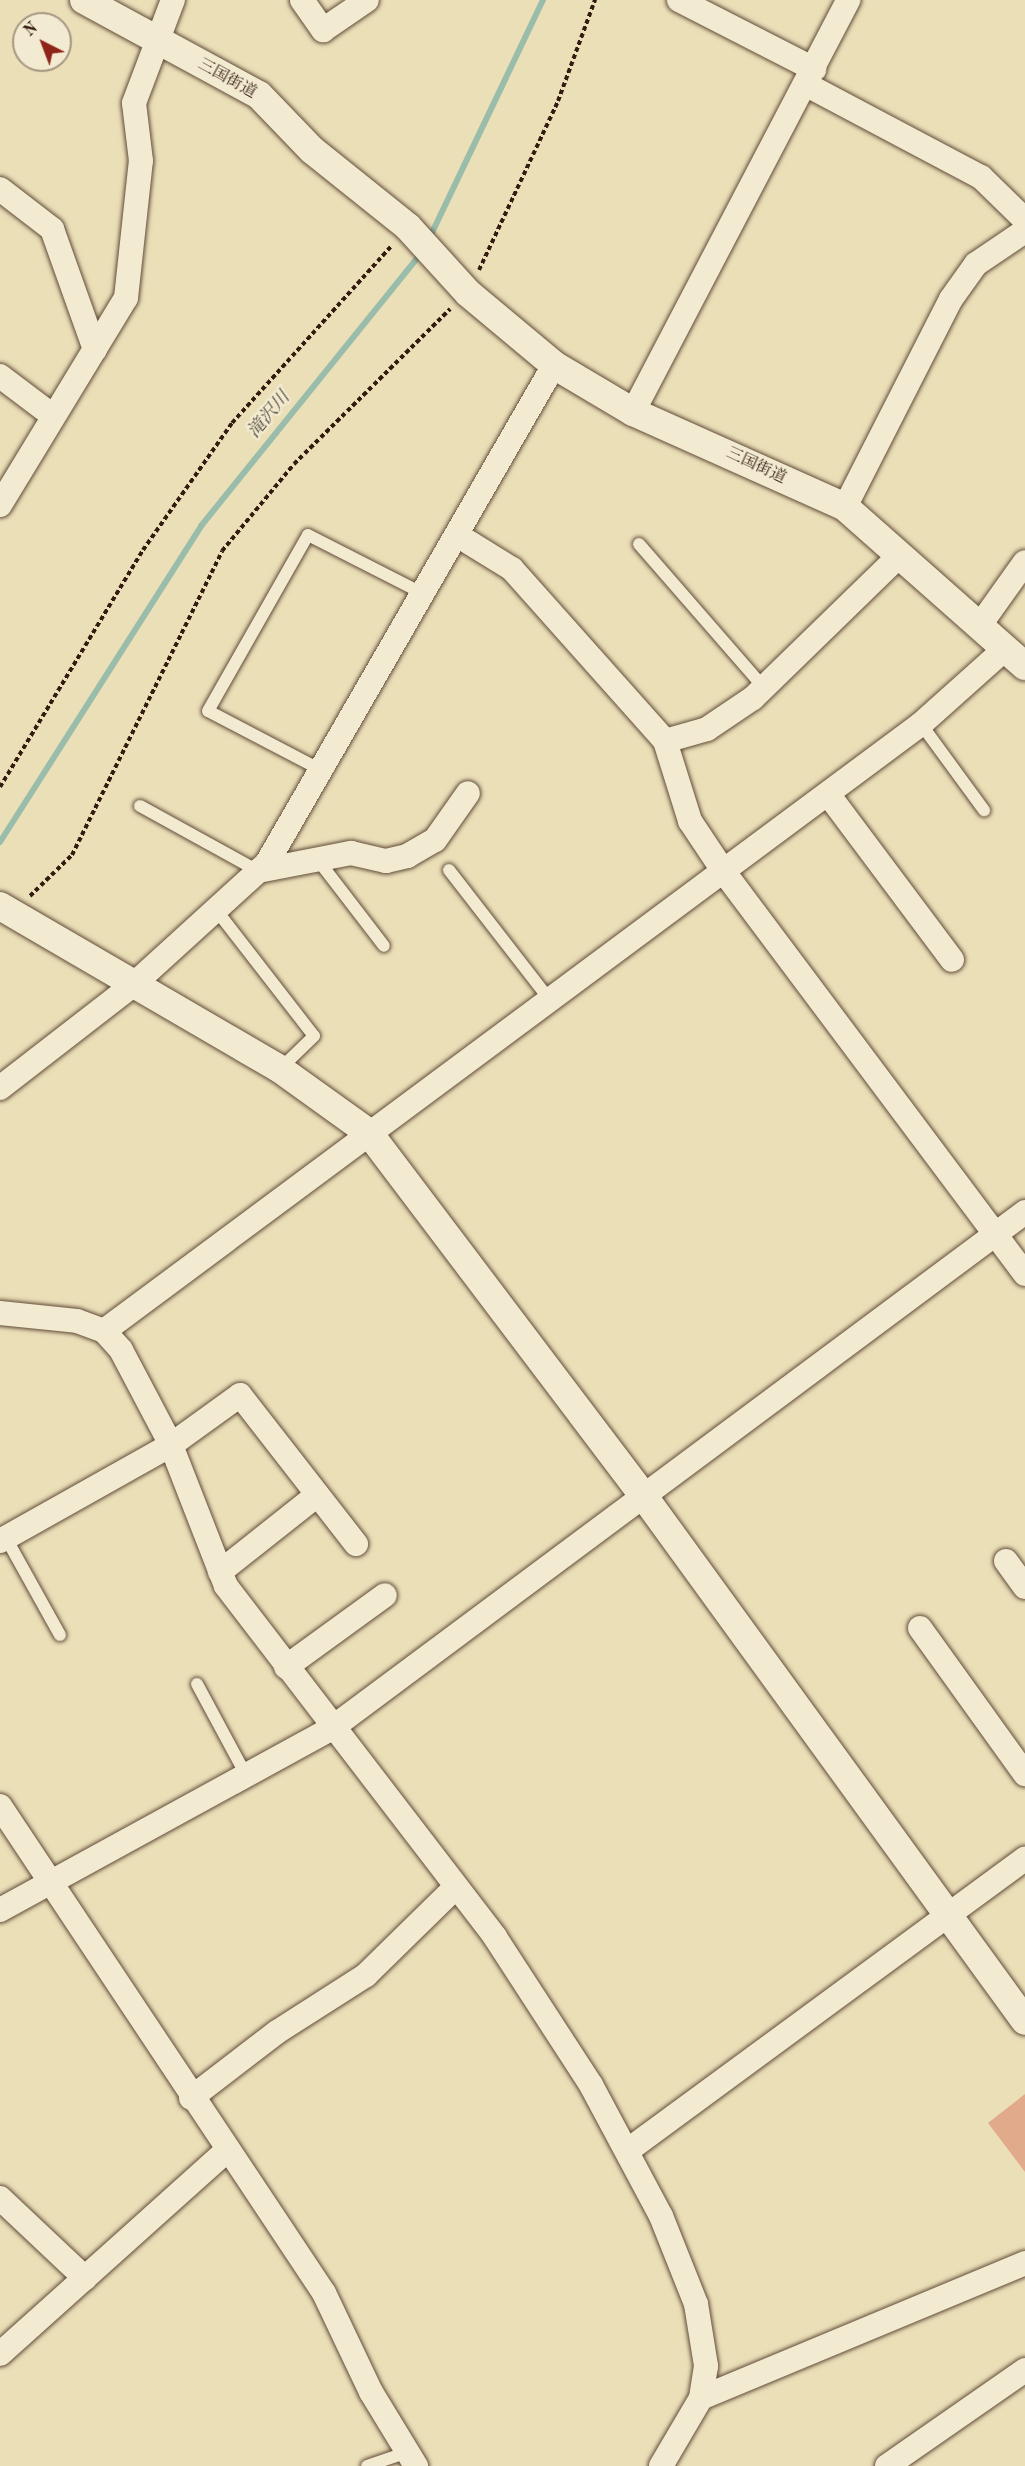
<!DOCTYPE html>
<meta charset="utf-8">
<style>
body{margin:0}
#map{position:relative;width:1025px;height:2466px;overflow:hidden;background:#ebdfb8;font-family:"Old Standard TT","Noto Serif JP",serif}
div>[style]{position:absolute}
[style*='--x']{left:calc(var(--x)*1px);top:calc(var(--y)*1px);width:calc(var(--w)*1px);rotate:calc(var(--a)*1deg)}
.stream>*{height:6px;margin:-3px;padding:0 3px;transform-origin:3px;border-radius:3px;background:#99bdaa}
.building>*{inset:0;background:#e1ab8b}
.path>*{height:4px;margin-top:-2px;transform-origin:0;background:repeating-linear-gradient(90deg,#331b0f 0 4.5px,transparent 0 7.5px)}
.roads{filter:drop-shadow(0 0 2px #614c39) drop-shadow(0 0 2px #614c39)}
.service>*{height:12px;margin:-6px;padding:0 6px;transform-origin:6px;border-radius:6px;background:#f2ead1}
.minor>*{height:24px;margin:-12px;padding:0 12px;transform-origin:12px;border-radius:12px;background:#f2ead1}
.tertiary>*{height:28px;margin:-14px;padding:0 14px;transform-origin:14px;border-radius:14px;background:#f2ead1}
span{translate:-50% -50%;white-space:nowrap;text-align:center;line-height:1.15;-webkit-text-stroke:4.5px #f2ead1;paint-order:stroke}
.street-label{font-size:16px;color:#331b0f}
.water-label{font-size:18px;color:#524c3e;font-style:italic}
.north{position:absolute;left:12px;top:12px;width:60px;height:60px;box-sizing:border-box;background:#f2ead1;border:2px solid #a69783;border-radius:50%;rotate:318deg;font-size:16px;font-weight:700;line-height:24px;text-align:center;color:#331b0f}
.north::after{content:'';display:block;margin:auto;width:21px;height:27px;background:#8f2418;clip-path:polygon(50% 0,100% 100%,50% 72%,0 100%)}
</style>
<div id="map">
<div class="stream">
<div style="--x:429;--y:239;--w:265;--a:-64.5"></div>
<div style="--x:0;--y:842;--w:375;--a:-57.5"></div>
<div style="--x:201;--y:526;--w:351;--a:-51.1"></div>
</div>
<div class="building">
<div style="clip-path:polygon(1025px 2094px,1025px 2172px,988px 2123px)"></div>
</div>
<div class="path">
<div style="--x:479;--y:270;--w:187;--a:-64.9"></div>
<div style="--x:558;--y:101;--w:108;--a:-69.9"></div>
<div style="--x:0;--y:787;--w:277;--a:-58.9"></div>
<div style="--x:143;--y:550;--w:155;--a:-55"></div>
<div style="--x:232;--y:423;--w:239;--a:-48"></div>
<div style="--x:30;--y:896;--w:59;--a:-44.3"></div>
<div style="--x:72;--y:855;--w:339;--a:-63.7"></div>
<div style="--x:222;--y:551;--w:113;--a:-50.4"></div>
<div style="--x:294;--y:464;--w:220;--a:-44.8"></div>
</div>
<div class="roads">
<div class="service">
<div style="--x:639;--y:544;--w:191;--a:49"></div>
<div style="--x:921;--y:724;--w:107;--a:53.8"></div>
<div style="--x:321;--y:770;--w:127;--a:-152.4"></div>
<div style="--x:208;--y:711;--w:202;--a:-60.4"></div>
<div style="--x:308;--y:535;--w:130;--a:27"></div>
<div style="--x:140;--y:806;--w:135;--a:28.8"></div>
<div style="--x:318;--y:860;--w:108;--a:52.5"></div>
<div style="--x:449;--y:870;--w:165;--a:52.2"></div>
<div style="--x:217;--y:911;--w:158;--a:52.2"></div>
<div style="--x:314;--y:1036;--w:47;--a:135.9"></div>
<div style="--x:6;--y:1538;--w:111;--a:60.9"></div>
<div style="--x:197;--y:1684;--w:103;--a:61.7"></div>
<div style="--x:367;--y:2466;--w:40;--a:-18.9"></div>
</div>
<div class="minor">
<div style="--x:302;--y:0;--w:37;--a:55"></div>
<div style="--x:323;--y:30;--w:53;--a:-34.3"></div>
<div style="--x:679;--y:0;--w:152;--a:27.1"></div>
<div style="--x:807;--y:85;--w:197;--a:27.9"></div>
<div style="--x:981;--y:177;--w:62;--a:44.3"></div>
<div style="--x:0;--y:189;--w:66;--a:37.6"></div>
<div style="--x:52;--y:229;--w:128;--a:70.4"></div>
<div style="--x:0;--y:376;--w:66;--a:37"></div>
<div style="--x:633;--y:412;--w:465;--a:-62.4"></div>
<div style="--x:0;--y:505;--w:242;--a:-58.7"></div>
<div style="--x:126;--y:298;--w:138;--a:-83.8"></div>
<div style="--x:141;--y:161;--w:58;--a:-96.9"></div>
<div style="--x:134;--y:103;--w:110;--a:-69.3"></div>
<div style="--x:845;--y:507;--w:233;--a:-63"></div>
<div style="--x:951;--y:299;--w:43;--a:-54.5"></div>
<div style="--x:976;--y:264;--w:59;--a:-34"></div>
<div style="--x:457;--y:535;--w:65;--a:31.7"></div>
<div style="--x:512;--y:569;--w:230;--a:48.3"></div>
<div style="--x:665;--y:741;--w:84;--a:72.6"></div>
<div style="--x:690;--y:821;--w:61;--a:56.3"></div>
<div style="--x:724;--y:872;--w:502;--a:53.18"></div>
<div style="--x:980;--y:625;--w:77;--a:-54.5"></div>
<div style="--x:665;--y:741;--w:44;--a:-15.9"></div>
<div style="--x:707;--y:729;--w:55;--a:-34"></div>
<div style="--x:753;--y:698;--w:206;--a:-44.2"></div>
<div style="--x:828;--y:794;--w:207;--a:53.2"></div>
<div style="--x:258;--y:871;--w:95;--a:-11"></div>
<div style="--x:351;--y:853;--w:36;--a:13"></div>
<div style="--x:386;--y:861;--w:22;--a:-13"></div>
<div style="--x:407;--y:856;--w:32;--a:-30"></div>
<div style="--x:435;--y:840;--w:57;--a:-54.9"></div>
<div style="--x:0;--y:1088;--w:168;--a:-37.8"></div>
<div style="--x:133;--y:985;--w:181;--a:-42.3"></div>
<div style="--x:267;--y:863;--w:575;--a:-60.04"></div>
<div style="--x:0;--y:1313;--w:77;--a:5.9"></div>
<div style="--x:77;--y:1321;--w:29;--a:20"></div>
<div style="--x:104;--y:1331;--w:25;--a:48"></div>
<div style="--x:121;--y:1350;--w:107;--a:62.2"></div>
<div style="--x:171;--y:1445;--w:151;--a:68.7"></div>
<div style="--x:226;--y:1586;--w:442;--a:52.5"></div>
<div style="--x:495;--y:1937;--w:176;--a:57"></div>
<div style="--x:591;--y:2085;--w:149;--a:61.9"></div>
<div style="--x:661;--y:2216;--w:95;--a:68.3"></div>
<div style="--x:696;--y:2304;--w:63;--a:80.8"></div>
<div style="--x:706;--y:2366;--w:32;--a:99"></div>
<div style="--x:701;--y:2398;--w:79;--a:120.5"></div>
<div style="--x:104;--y:1331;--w:1018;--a:-36.61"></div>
<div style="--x:921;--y:724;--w:114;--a:-41.8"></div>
<div style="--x:0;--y:1541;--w:196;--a:-29.3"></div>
<div style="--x:171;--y:1445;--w:85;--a:-35.9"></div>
<div style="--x:240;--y:1395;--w:189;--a:52.1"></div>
<div style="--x:1006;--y:1561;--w:32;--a:54"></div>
<div style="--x:220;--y:1572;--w:124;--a:-38.4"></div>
<div style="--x:920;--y:1628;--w:180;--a:54.3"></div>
<div style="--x:286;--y:1667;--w:122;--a:-36"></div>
<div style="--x:0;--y:1806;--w:585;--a:56.36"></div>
<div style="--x:324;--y:2293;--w:110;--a:64.6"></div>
<div style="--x:371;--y:2392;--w:87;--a:58.7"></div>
<div style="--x:0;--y:1910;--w:379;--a:-28.7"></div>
<div style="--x:332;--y:1728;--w:864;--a:-36.67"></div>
<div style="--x:191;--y:2098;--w:108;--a:-37.5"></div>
<div style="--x:277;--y:2032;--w:106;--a:-32.6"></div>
<div style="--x:366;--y:1975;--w:126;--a:-44.4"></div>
<div style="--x:627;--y:2151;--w:494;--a:-36.3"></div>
<div style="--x:0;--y:2198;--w:117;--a:43.3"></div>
<div style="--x:0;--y:2354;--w:304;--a:-41.9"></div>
<div style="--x:701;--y:2398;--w:351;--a:-22.6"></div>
<div style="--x:887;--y:2466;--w:168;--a:-34.8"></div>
</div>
<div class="tertiary">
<div style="--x:84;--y:0;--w:199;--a:28.5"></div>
<div style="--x:259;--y:95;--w:76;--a:46.1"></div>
<div style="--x:312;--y:150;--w:123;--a:38.7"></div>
<div style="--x:408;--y:227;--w:89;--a:47.7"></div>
<div style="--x:468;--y:293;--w:112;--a:39.9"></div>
<div style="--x:554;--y:365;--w:92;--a:30.7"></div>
<div style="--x:633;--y:412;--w:232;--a:24.1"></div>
<div style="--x:845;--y:507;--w:240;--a:41.5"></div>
<div style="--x:0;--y:906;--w:324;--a:30.2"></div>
<div style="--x:280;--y:1069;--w:110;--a:35.7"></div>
<div style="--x:369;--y:1133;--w:458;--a:52.9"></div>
<div style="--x:645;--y:1498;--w:646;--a:54"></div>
</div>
</div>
<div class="street-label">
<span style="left:227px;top:79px;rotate:29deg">三国街道</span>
<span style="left:756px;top:466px;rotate:25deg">三国街道</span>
</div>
<div class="water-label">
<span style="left:269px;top:415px;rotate:-50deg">滝沢川</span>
</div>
<div class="north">N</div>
</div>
